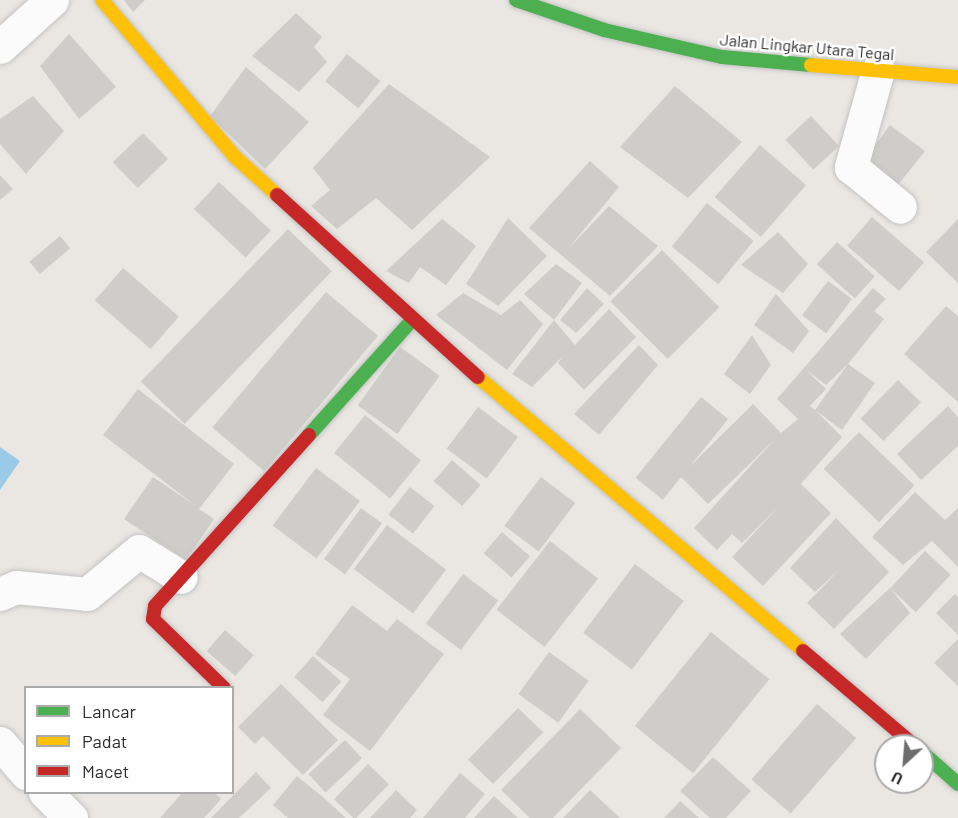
<!DOCTYPE html>
<style>
body{margin:0}
#map{position:relative;width:958px;height:818px;overflow:hidden;background:#eae7e2;font-family:Barlow,sans-serif}
div>[style]{position:absolute}
[style*='--x']{left:calc(var(--x)*1px);top:calc(var(--y)*1px);width:calc(var(--w)*1px);rotate:calc(var(--a)*1deg)}
.water>*{inset:0;background:#9acae8}
.building>*{inset:0;background:#cfcdc9;transform-origin:0 0}
.roads{filter:drop-shadow(0 0 2px #c3c3c3) drop-shadow(0 0 2px #c3c3c3)}
.street>*{height:33px;margin:-16.5px;padding:0 16.5px;transform-origin:16.5px;border-radius:16.5px;background:#fcfbfb}
.fast>*{height:14px;margin:-7px;padding:0 7px;transform-origin:7px;border-radius:7px;background:#4caf50}
.slow>*{height:14px;margin:-7px;padding:0 7px;transform-origin:7px;border-radius:7px;background:#ffc107}
.jam>*{height:14px;margin:-7px;padding:0 7px;transform-origin:7px;border-radius:7px;background:#c62828}
span{translate:-50% -50%;white-space:nowrap;text-align:center;line-height:1.15;-webkit-text-stroke:5px #fff;paint-order:stroke}
.street-label{font-size:16px;color:#2c2c2c}
.legend{position:absolute;left:24px;top:686px;width:210px;height:108px;box-sizing:border-box;background:#fff;border:2px solid #ababab;margin:0;padding:8px 10px;list-style:none;font-size:18px;color:#2c2c2c}
.legend li{display:flex;align-items:center;gap:12px;height:30px}
.legend b{width:30px;border:2px solid #ababab}
.north{position:absolute;left:874px;top:734px;width:60px;height:60px;box-sizing:border-box;background:#fff;border:2px solid #ababab;border-radius:50%;rotate:206deg;font-size:16px;font-weight:700;line-height:24px;text-align:center;color:#2c2c2c}
.north::after{content:'';display:block;margin:auto;width:21px;height:27px;background:#6e6d6c;clip-path:polygon(50% 0,100% 100%,50% 72%,0 100%)}
</style>
<div id="map">
<div class="water">
<div style="clip-path:polygon(0 447px,20px 461px,0 490px)"></div>
</div>
<div class="building">
<div style="clip-path:polygon(124px 0,145px 0,133px 12px)"></div>
<div style="clip-path:polygon(296px 13px,322px 37px,314px 47px,327px 62px,299px 92px,252px 56px)"></div>
<div style="clip-path:polygon(69px 34px,116px 87px,79px 119px,40px 66px)"></div>
<div style="left:347px;top:54px;width:43px;height:35px;rotate:39deg"></div>
<div style="clip-path:polygon(246px 67px,309px 122px,265px 169px,210px 116px)"></div>
<div style="clip-path:polygon(389px 84px,490px 157px,412px 230px,376px 198px,337px 229px,311px 206px,330px 190px,313px 168px)"></div>
<div style="clip-path:polygon(675px 86px,742px 142px,688px 198px,620px 147px)"></div>
<div style="clip-path:polygon(33px 96px,64px 131px,26px 174px,0 144px,0 119px)"></div>
<div style="left:811px;top:116px;width:41px;height:35px;rotate:47deg"></div>
<div style="clip-path:polygon(890px 125px,925px 151px,890px 195px,865px 159px)"></div>
<div style="left:143px;top:133px;width:36px;height:42px;rotate:46deg"></div>
<div style="left:760px;top:145px;width:61px;height:69px;rotate:41deg"></div>
<div style="clip-path:polygon(590px 161px,619px 187px,567px 250px,609px 206px,658px 246px,610px 296px,529px 228px)"></div>
<div style="clip-path:polygon(0 175px,13px 189px,0 200px)"></div>
<div style="left:219px;top:182px;width:71px;height:37px;rotate:43deg"></div>
<div style="left:707px;top:203px;width:60px;height:56px;rotate:39deg"></div>
<div style="left:872px;top:217px;width:69px;height:38px;rotate:41deg"></div>
<div style="clip-path:polygon(508px 218px,547px 256px,498px 306px,466px 284px)"></div>
<div style="clip-path:polygon(442px 219px,476px 246px,446px 285px,420px 267px,409px 283px,386px 271px)"></div>
<div style="clip-path:polygon(958px 219px,958px 283px,926px 252px)"></div>
<div style="left:288px;top:229px;width:61px;height:212px;rotate:44deg"></div>
<div style="clip-path:polygon(778px 232px,808px 264px,783px 293px,741px 265px)"></div>
<div style="left:60px;top:236px;width:16px;height:40px;rotate:50deg"></div>
<div style="left:837px;top:242px;width:51px;height:30px;rotate:42deg"></div>
<div style="left:662px;top:250px;width:81px;height:73px;rotate:45deg"></div>
<div style="clip-path:polygon(556px 264px,582px 283px,554px 320px,524px 294px)"></div>
<div style="left:123px;top:268px;width:74px;height:43px;rotate:41deg"></div>
<div style="left:828px;top:281px;width:30px;height:43px;rotate:37deg"></div>
<div style="clip-path:polygon(587px 288px,604px 304px,576px 333px,560px 320px)"></div>
<div style="clip-path:polygon(873px 288px,886px 299px,874px 311px,884px 319px,848px 364px,826px 385px,805px 369px,826px 389px,810px 406px,815px 410px,848px 364px,875px 383px,842px 430px,815px 410px,842px 437px,801px 484px,831px 513px,763px 586px,732px 557px,780px 505px,742px 543px,732px 534px,717px 550px,694px 528px,774px 440px,708px 504px,680px 476px,753px 404px,781px 433px,798px 419px,777px 399px)"></div>
<div style="left:326px;top:292px;width:68px;height:177px;rotate:40deg"></div>
<div style="clip-path:polygon(463px 293px,501px 315px,520px 300px,543px 324px,507px 370px,436px 315px)"></div>
<div style="clip-path:polygon(776px 294px,809px 331px,793px 353px,754px 325px)"></div>
<div style="clip-path:polygon(946px 306px,958px 316px,958px 402px,904px 354px)"></div>
<div style="clip-path:polygon(609px 309px,636px 337px,584px 390px,558px 363px,563px 356px,532px 387px,512px 374px,554px 320px,575px 345px)"></div>
<div style="clip-path:polygon(752px 335px,771px 365px,750px 394px,724px 374px)"></div>
<div style="clip-path:polygon(639px 345px,658px 365px,599px 435px,574px 414px)"></div>
<div style="left:400px;top:347px;width:49px;height:72px;rotate:36deg"></div>
<div style="left:898px;top:380px;width:32px;height:54px;rotate:44deg"></div>
<div style="clip-path:polygon(138px 389px,234px 464px,199px 509px,214px 519px,186px 560px,124px 519px,153px 477px,196px 506px,103px 435px)"></div>
<div style="left:701px;top:397px;width:35px;height:104px;rotate:39deg"></div>
<div style="clip-path:polygon(948px 406px,958px 417px,958px 446px,921px 480px,897px 454px)"></div>
<div style="left:478px;top:407px;width:50px;height:52px;rotate:37deg"></div>
<div style="left:365px;top:415px;width:72px;height:49px;rotate:39deg"></div>
<div style="left:859px;top:432px;width:77px;height:51px;rotate:44deg"></div>
<div style="left:452px;top:460px;width:38px;height:28px;rotate:41deg"></div>
<div style="left:316px;top:468px;width:55px;height:72px;rotate:37deg"></div>
<div style="left:541px;top:477px;width:43px;height:61px;rotate:37deg"></div>
<div style="left:410px;top:487px;width:31px;height:35px;rotate:38deg"></div>
<div style="clip-path:polygon(915px 492px,945px 520px,958px 508px,958px 567px,932px 541px,903px 565px,872px 537px)"></div>
<div style="left:361px;top:508px;width:26px;height:63px;rotate:36deg"></div>
<div style="clip-path:polygon(836px 518px,889px 572px,834px 629px,807px 603px,839px 570px,815px 592px,790px 568px)"></div>
<div style="left:387px;top:525px;width:74px;height:55px;rotate:37deg"></div>
<div style="left:502px;top:532px;width:37px;height:28px;rotate:41deg"></div>
<div style="left:550px;top:541px;width:61px;height:87px;rotate:38deg"></div>
<div style="left:925px;top:551px;width:35px;height:51px;rotate:43deg"></div>
<div style="left:635px;top:564px;width:61px;height:86px;rotate:37deg"></div>
<div style="left:463px;top:574px;width:44px;height:62px;rotate:37deg"></div>
<div style="clip-path:polygon(890px 588px,910px 613px,866px 659px,840px 634px)"></div>
<div style="clip-path:polygon(955px 594px,958px 597px,958px 635px,936px 613px)"></div>
<div style="clip-path:polygon(352px 605px,387px 631px,397px 619px,444px 654px,370px 751px,323px 715px,350px 679px,315px 654px)"></div>
<div style="left:225px;top:630px;width:38px;height:28px;rotate:41deg"></div>
<div style="left:711px;top:632px;width:75px;height:121px;rotate:39deg"></div>
<div style="clip-path:polygon(958px 639px,958px 686px,934px 663px)"></div>
<div style="left:549px;top:652px;width:49px;height:52px;rotate:36deg"></div>
<div style="left:313px;top:656px;width:38px;height:28px;rotate:42deg"></div>
<div style="clip-path:polygon(281px 684px,338px 740px,303px 775px,263px 736px,255px 744px,238px 727px)"></div>
<div style="left:817px;top:704px;width:52px;height:100px;rotate:41deg"></div>
<div style="left:518px;top:708px;width:35px;height:72px;rotate:44deg"></div>
<div style="clip-path:polygon(580px 709px,621px 748px,553px 818px,530px 818px,501px 790px)"></div>
<div style="left:345px;top:740px;width:25px;height:50px;rotate:47deg"></div>
<div style="clip-path:polygon(713px 757px,751px 791px,726px 818px,710px 818px,680px 791px)"></div>
<div style="left:368px;top:764px;width:29px;height:49px;rotate:44deg"></div>
<div style="clip-path:polygon(256px 772px,271px 788px,239px 818px,211px 818px)"></div>
<div style="clip-path:polygon(460px 773px,485px 794px,465px 818px,423px 818px)"></div>
<div style="clip-path:polygon(297px 776px,324px 798px,346px 818px,288px 818px,273px 805px)"></div>
<div style="clip-path:polygon(396px 790px,417px 810px,410px 818px,370px 818px)"></div>
<div style="clip-path:polygon(590px 790px,620px 818px,563px 818px)"></div>
<div style="clip-path:polygon(183px 792px,214px 792px,221px 799px,204px 818px,160px 818px)"></div>
<div style="clip-path:polygon(494px 796px,518px 818px,474px 818px)"></div>
<div style="clip-path:polygon(680px 801px,699px 818px,664px 818px)"></div>
</div>
<div class="roads">
<div class="street">
<div style="--x:0;--y:47;--w:70;--a:-42.1"></div>
<div style="--x:878;--y:70;--w:101;--a:105.6"></div>
<div style="--x:851;--y:167;--w:63;--a:39.2"></div>
<div style="--x:0;--y:594;--w:17;--a:-24"></div>
<div style="--x:16;--y:587;--w:71;--a:5.6"></div>
<div style="--x:87;--y:594;--w:67;--a:-39.6"></div>
<div style="--x:139;--y:551;--w:49;--a:31.8"></div>
<div style="--x:0;--y:743;--w:40;--a:49"></div>
<div style="--x:45;--y:792;--w:37;--a:45"></div>
</div>
<div class="fast">
<div style="--x:516;--y:0;--w:93;--a:18.8"></div>
<div style="--x:604;--y:30;--w:121;--a:12.9"></div>
<div style="--x:722;--y:57;--w:89;--a:5.1"></div>
<div style="--x:309;--y:435;--w:156;--a:-48.1"></div>
<div style="--x:922;--y:752;--w:48;--a:41.6"></div>
</div>
<div class="slow">
<div style="--x:102;--y:0;--w:206;--a:49.7"></div>
<div style="--x:235;--y:157;--w:57;--a:42.1"></div>
<div style="--x:811;--y:65;--w:147;--a:4.7"></div>
<div style="--x:478;--y:377;--w:425;--a:40.1"></div>
</div>
<div class="jam">
<div style="--x:277;--y:195;--w:271;--a:42.2"></div>
<div style="--x:803;--y:651;--w:147;--a:40.3"></div>
<div style="--x:224;--y:688;--w:99;--a:-135.8"></div>
<div style="--x:153;--y:619;--w:13;--a:-81"></div>
<div style="--x:155;--y:606;--w:230;--a:-48"></div>
</div>
</div>
<div class="street-label">
<span style="left:807px;top:47px;rotate:5deg">Jalan Lingkar Utara Tegal</span>
</div>
<ul class="legend">
<li><b style="height:8px;background:#4caf50"></b>Lancar</li>
<li><b style="height:8px;background:#ffc107"></b>Padat</li>
<li><b style="height:8px;background:#c62828"></b>Macet</li>
</ul>
<div class="north">U</div>
</div>
